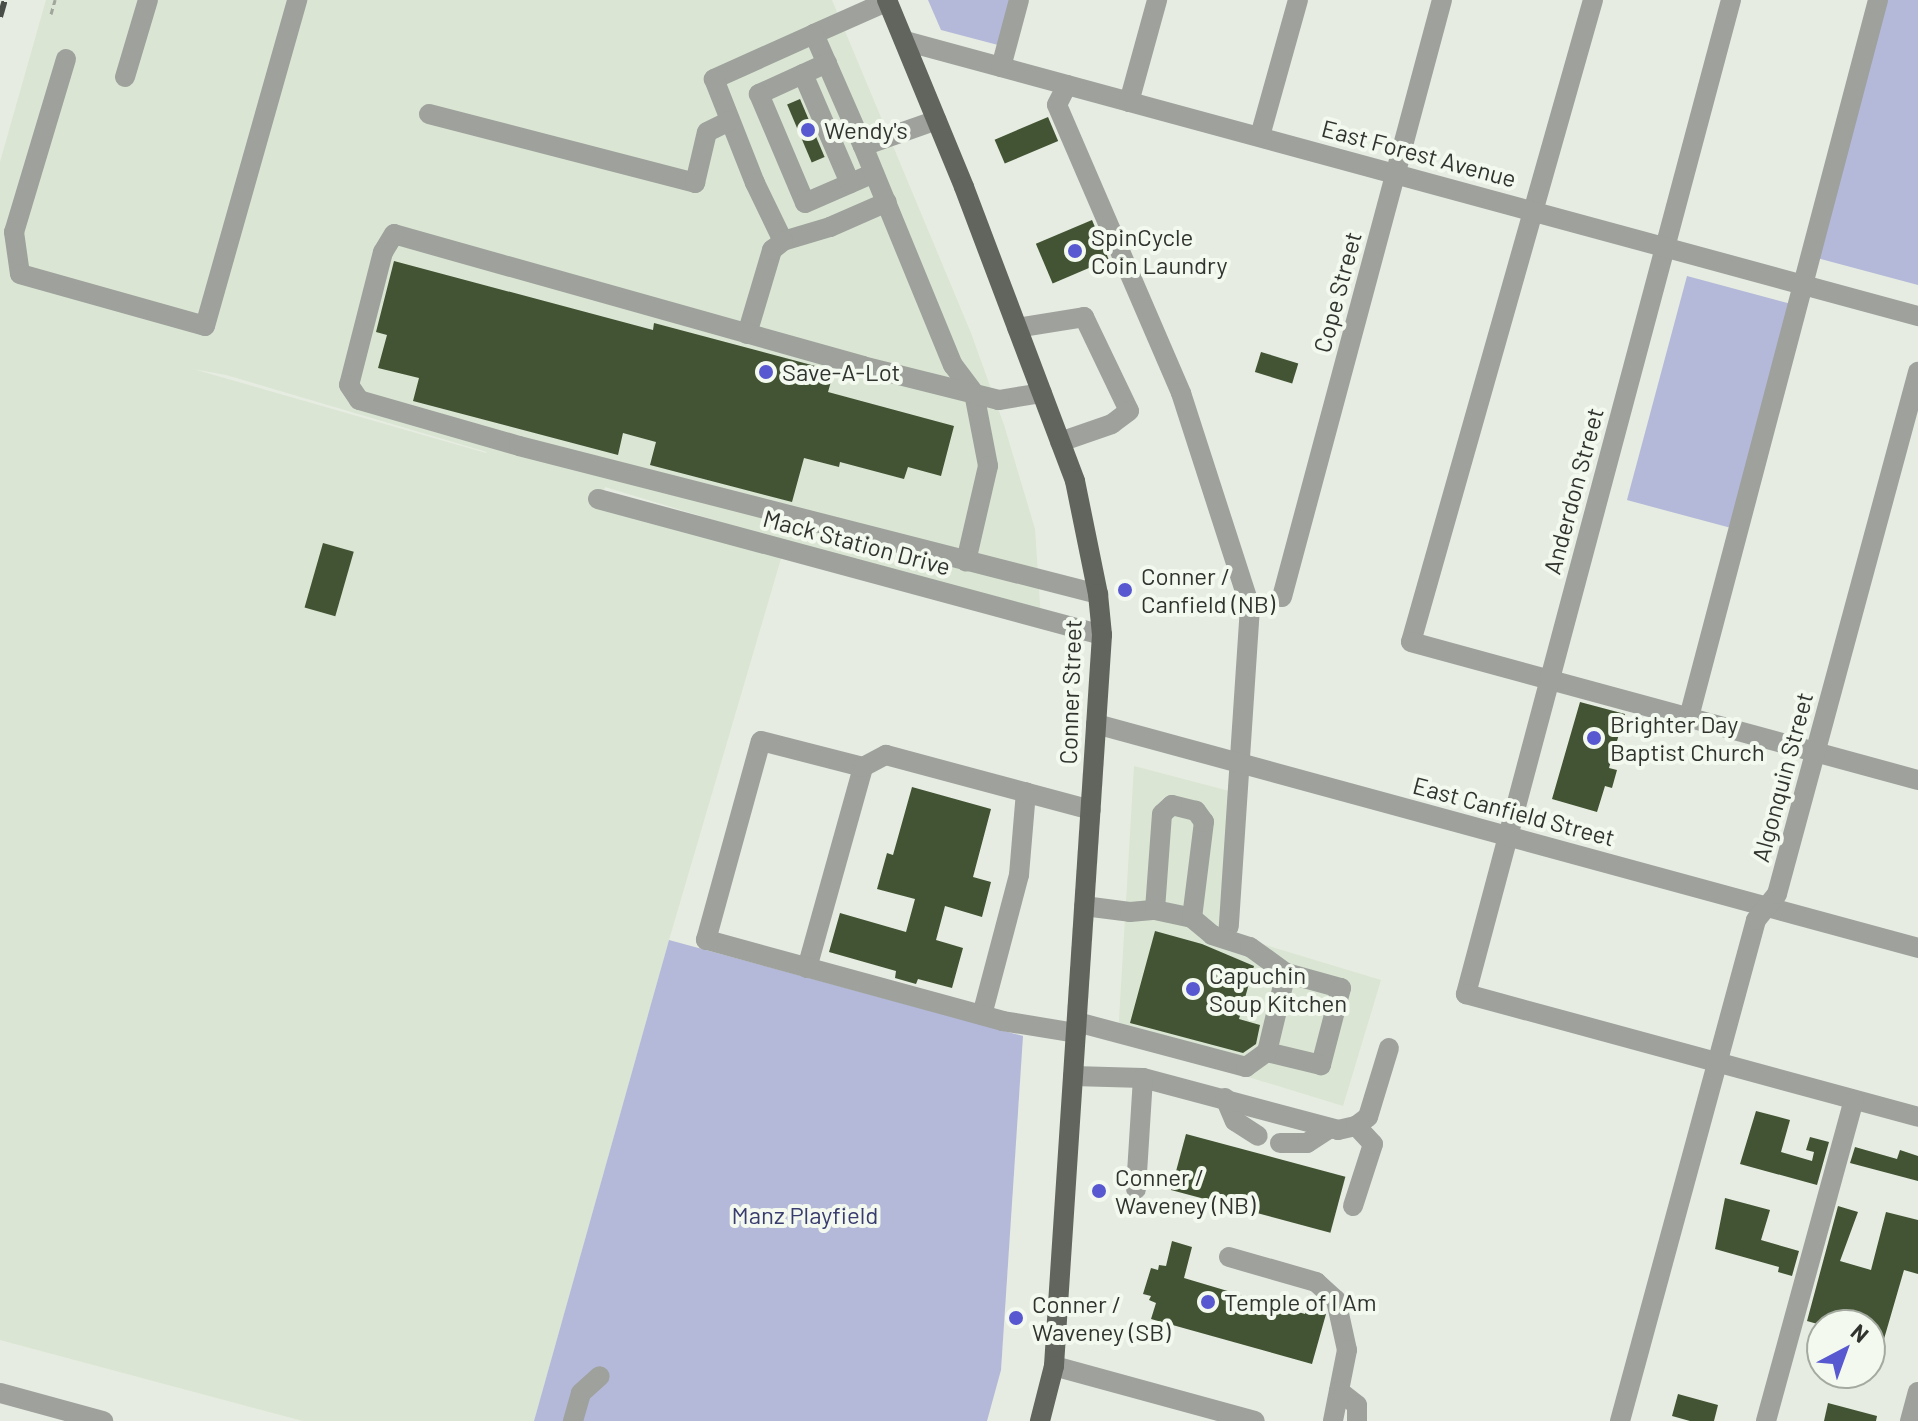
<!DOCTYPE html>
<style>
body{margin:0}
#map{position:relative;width:1918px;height:1421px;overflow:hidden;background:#e6ece1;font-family:Barlow,sans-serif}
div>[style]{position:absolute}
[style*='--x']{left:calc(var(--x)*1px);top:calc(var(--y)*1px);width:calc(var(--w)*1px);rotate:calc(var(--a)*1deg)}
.built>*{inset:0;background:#dae5d3}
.green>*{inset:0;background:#b4b9d9;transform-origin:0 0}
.building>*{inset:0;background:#425433;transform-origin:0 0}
.path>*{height:3px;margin-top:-1.5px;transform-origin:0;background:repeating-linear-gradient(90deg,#a1a69d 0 6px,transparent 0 10px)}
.minor>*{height:20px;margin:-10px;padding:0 10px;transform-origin:10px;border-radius:10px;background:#9ea19c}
.major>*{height:20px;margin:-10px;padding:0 10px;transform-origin:10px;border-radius:10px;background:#61655d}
.rail>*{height:6px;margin-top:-3px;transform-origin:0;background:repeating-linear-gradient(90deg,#4a4e48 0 16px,transparent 0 24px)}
.dots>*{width:22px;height:22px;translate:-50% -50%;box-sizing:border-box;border:4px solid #f3f9ee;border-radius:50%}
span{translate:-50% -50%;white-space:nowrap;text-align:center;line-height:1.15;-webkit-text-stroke:8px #f3f9ee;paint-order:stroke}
.poi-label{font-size:24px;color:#30332e}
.left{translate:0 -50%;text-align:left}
.street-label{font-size:24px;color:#30332e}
.park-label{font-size:24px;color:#383c6f}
.north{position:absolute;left:1806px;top:1309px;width:80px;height:80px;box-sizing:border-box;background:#f3f9ee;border:2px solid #a5aaa1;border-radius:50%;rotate:41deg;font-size:22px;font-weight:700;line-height:32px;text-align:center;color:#30332e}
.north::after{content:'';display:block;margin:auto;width:28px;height:36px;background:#5858d0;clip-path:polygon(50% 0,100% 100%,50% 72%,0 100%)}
</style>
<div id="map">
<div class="built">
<div style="clip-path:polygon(evenodd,46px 0,832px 0,971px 333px,1004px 425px,1035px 529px,1041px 619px,605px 487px,600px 507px,782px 555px,669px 940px,534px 1421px,303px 1421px,0 1340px,0 162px,46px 0,193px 369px,226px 375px,487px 452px,486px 453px,193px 369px)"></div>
<div style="clip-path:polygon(1134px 766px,1233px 792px,1222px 932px,1381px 980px,1343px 1106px,1118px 1037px)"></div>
</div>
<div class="green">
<div style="clip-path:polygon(928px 0,1010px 0,998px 45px,941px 30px)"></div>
<div style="clip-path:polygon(1884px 0,1918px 0,1918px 285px,1817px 258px)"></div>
<div style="left:1687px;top:276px;width:106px;height:232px;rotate:15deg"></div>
<div style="clip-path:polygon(669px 940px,1023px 1036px,1001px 1370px,987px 1421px,534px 1421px)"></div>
</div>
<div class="building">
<div style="left:800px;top:99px;width:63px;height:14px;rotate:67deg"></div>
<div style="left:1048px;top:117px;width:26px;height:58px;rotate:67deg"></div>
<div style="left:1092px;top:220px;width:43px;height:61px;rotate:67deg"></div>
<div style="clip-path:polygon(394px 261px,653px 330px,654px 323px,834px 371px,828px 392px,954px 426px,941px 476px,908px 467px,904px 479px,840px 462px,839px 467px,804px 458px,792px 502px,650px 465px,656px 442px,623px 433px,618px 455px,413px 401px,419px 378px,378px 368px,387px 335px,376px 332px)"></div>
<div style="left:1261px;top:352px;width:39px;height:21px;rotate:17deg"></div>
<div style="left:323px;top:543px;width:32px;height:67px;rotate:16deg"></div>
<div style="clip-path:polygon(1580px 702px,1625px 714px,1609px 768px,1617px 770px,1612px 788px,1605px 786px,1597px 812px,1552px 799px)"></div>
<div style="clip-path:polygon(912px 787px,991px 809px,973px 877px,991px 882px,982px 917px,945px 906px,936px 940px,963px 948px,952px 988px,918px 979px,916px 984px,895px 978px,896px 971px,829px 952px,840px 913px,906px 932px,915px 899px,877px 889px,887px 853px,893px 855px)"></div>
<div style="clip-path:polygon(1155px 931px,1202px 944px,1254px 966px,1239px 1019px,1260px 1025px,1256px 1044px,1243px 1053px,1130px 1023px)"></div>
<div style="clip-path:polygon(1756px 1111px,1790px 1120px,1781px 1152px,1812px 1161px,1814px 1152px,1806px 1150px,1810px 1137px,1829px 1142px,1817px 1185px,1740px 1164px)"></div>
<div style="left:1186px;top:1134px;width:165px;height:58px;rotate:15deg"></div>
<div style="clip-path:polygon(1855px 1147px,1897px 1159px,1900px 1150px,1918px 1156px,1918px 1181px,1850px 1163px)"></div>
<div style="clip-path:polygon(1725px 1198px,1770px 1210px,1761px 1240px,1799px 1251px,1792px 1276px,1778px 1272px,1779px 1267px,1715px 1249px)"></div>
<div style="clip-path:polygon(1838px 1206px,1858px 1212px,1840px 1261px,1871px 1270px,1886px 1212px,1918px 1220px,1918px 1274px,1904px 1270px,1875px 1370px,1870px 1370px,1870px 1325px,1821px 1325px,1807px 1321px)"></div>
<div style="clip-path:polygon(1172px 1241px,1192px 1247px,1184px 1278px,1305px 1314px,1307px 1308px,1326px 1314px,1312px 1364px,1151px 1319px,1156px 1303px,1149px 1300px,1151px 1296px,1143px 1294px,1151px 1268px,1158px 1270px,1159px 1265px,1166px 1266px)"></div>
<div style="clip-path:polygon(1678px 1394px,1718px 1405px,1714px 1421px,1690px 1421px,1672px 1416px)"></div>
<div style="clip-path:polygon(1828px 1403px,1877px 1416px,1876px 1421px,1824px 1421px)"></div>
</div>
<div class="path">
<div style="--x:51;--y:14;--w:15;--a:-74"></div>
</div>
<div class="minor">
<div style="--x:1593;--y:0;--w:667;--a:105.83"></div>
<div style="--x:1411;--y:642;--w:525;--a:15.23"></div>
<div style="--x:1731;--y:0;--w:1029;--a:104.93"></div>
<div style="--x:1466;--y:994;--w:468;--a:15.2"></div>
<div style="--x:888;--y:1;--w:81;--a:156"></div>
<div style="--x:814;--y:34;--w:122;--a:66.4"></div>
<div style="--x:863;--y:146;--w:78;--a:-19.4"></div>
<div style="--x:814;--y:34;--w:110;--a:155.8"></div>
<div style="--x:714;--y:79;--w:112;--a:68.5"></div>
<div style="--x:755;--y:183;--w:64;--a:64.2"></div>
<div style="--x:783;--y:241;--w:49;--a:-16.6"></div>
<div style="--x:830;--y:227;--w:62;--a:-23.7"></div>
<div style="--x:905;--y:41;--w:1050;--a:15.19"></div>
<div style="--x:66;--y:59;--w:181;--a:106.7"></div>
<div style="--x:14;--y:232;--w:42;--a:81.9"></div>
<div style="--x:20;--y:274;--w:192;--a:15.7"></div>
<div style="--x:205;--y:326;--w:339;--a:-74.2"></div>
<div style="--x:827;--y:63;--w:75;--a:155.5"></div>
<div style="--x:759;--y:94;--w:118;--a:67.1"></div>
<div style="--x:805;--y:203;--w:75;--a:-23.5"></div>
<div style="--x:1001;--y:67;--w:69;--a:-75"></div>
<div style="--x:803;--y:74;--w:119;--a:66.7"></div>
<div style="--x:125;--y:77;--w:80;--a:-73.4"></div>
<div style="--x:1067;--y:85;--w:22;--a:117"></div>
<div style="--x:1057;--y:105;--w:314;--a:66.7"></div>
<div style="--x:1181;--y:393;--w:225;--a:72.1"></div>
<div style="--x:1250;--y:607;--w:320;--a:93.8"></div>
<div style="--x:1129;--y:102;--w:106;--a:-74.6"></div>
<div style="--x:429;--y:114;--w:275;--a:14.5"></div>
<div style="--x:695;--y:183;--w:52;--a:-76.8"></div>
<div style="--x:707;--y:132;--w:25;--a:-26"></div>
<div style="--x:1260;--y:136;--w:141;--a:-74.4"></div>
<div style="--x:863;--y:146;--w:237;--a:67.7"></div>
<div style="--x:953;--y:365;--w:35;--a:53"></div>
<div style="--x:974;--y:393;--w:74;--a:79.1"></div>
<div style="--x:988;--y:466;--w:98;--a:103"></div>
<div style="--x:1017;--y:328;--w:68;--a:-9.3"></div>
<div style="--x:1084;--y:317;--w:104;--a:64.4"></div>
<div style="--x:1129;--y:411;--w:21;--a:143"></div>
<div style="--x:1112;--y:424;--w:55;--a:160.9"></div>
<div style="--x:747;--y:334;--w:88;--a:-73.4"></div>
<div style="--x:772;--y:250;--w:14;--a:-39"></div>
<div style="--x:1042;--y:393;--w:44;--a:170.8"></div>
<div style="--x:999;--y:400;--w:140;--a:-166"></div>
<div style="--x:863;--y:366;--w:487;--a:-164.3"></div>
<div style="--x:394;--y:234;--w:21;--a:121"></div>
<div style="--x:383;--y:252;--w:137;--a:104.3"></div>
<div style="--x:349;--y:385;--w:18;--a:56"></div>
<div style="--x:359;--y:400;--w:166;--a:16"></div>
<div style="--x:519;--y:446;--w:598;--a:14.34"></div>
<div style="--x:598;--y:499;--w:522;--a:15.1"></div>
<div style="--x:1282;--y:597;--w:618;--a:-75"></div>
<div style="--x:1689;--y:717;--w:741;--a:-75.23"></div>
<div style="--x:1096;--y:724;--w:852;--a:15.24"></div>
<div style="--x:1084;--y:906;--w:46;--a:7.4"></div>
<div style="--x:1130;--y:912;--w:25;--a:-5"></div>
<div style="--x:1155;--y:910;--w:38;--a:12"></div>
<div style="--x:1192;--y:918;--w:97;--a:-82.9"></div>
<div style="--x:1204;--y:822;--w:14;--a:-126"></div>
<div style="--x:1196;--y:811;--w:25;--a:-166"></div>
<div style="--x:1172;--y:805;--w:13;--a:138"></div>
<div style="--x:1162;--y:814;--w:96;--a:94.2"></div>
<div style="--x:1192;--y:918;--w:26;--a:40"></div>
<div style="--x:1212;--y:935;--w:40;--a:18"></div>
<div style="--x:1250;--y:947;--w:44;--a:35.8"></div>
<div style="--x:1286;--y:973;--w:57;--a:15.3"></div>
<div style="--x:1341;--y:988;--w:80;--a:104.6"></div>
<div style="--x:1321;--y:1065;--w:56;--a:-166.5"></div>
<div style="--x:807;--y:968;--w:209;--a:-74.4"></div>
<div style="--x:982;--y:1015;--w:145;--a:-75.2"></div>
<div style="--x:1019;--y:875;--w:83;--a:-85.2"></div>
<div style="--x:1077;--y:1022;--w:175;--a:14.9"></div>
<div style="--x:1246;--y:1067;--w:26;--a:-36"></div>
<div style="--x:1267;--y:1052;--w:81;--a:-76.5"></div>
<div style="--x:1076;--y:1033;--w:74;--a:-170.7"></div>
<div style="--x:1003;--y:1021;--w:308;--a:-164.7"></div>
<div style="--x:706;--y:940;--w:206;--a:-74.6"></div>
<div style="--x:761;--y:741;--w:105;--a:14.3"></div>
<div style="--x:863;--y:767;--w:26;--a:-28"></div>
<div style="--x:886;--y:755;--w:212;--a:15"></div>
<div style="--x:1073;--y:1076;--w:70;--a:1.6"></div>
<div style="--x:1143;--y:1078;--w:202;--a:14.9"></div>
<div style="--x:1338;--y:1130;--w:18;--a:-13"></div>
<div style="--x:1356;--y:1126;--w:15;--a:-37"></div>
<div style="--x:1368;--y:1117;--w:72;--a:-73.1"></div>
<div style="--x:1225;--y:1098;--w:25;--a:67"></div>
<div style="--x:1235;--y:1121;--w:27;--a:33"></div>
<div style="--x:1280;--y:1143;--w:27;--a:0"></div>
<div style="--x:1307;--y:1143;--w:27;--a:-33"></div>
<div style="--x:1136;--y:1189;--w:111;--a:-86.4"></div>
<div style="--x:1353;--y:1206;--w:65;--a:-72.1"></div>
<div style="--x:1373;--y:1144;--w:25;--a:-133"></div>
<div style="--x:1229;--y:1257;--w:91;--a:16"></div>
<div style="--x:1316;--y:1282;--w:27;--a:42"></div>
<div style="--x:1336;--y:1300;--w:51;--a:77.6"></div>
<div style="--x:1347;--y:1350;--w:72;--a:101.2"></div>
<div style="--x:1054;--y:1366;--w:208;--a:15.3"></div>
<div style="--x:1339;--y:1391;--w:23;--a:38"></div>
<div style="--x:1357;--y:1405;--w:16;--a:90"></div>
<div style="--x:0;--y:1393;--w:107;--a:15.2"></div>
<div style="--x:573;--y:1421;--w:29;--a:-74"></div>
<div style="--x:581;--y:1393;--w:25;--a:-42"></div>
<div style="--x:1620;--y:1421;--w:519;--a:-74.81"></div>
<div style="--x:1756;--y:920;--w:33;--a:-51"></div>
<div style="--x:1777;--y:894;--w:541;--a:-74.88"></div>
<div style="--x:1766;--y:1421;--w:333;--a:-74.7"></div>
<div style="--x:1910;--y:1421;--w:30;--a:-75"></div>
</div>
<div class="major">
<div style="--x:887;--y:0;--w:202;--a:67.6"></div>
<div style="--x:964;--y:187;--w:314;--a:69.3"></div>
<div style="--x:1075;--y:481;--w:115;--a:78.5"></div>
<div style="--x:1098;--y:594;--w:41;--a:84.4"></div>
<div style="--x:1102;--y:635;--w:733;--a:93.76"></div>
<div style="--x:1054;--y:1366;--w:57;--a:104.3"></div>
</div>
<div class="rail">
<div style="--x:0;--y:17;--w:18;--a:-74"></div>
</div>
<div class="dots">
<div style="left:808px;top:130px;background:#5858d0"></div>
<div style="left:1075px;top:251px;background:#5858d0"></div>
<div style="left:766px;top:372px;background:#5858d0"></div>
<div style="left:1125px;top:590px;background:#5858d0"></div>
<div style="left:1594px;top:738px;background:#5858d0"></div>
<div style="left:1193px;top:989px;background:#5858d0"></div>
<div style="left:1099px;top:1191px;background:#5858d0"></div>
<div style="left:1208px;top:1302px;background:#5858d0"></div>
<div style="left:1016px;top:1318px;background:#5858d0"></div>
</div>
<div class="poi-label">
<span class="left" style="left:824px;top:130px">Wendy's</span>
<span class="left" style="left:1091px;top:251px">SpinCycle<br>Coin Laundry</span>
<span class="left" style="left:782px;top:372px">Save-A-Lot</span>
<span class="left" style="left:1141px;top:590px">Conner /<br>Canfield (NB)</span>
<span class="left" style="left:1610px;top:738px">Brighter Day<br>Baptist Church</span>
<span class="left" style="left:1209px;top:989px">Capuchin<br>Soup Kitchen</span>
<span class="left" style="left:1115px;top:1191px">Conner /<br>Waveney (NB)</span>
<span class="left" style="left:1224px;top:1302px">Temple of I Am</span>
<span class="left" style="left:1032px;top:1318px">Conner /<br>Waveney (SB)</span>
</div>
<div class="street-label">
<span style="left:1419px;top:153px;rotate:15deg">East Forest Avenue</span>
<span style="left:1337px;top:292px;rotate:-75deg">Cope Street</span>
<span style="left:1573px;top:491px;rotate:-75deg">Anderdon Street</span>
<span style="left:857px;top:542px;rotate:15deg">Mack Station Drive</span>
<span style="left:1070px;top:692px;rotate:-88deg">Conner Street</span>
<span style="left:1782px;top:777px;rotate:-75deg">Algonquin Street</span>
<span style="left:1514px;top:811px;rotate:15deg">East Canfield Street</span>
</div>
<div class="park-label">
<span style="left:805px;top:1215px">Manz Playfield</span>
</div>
<div class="north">N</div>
</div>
